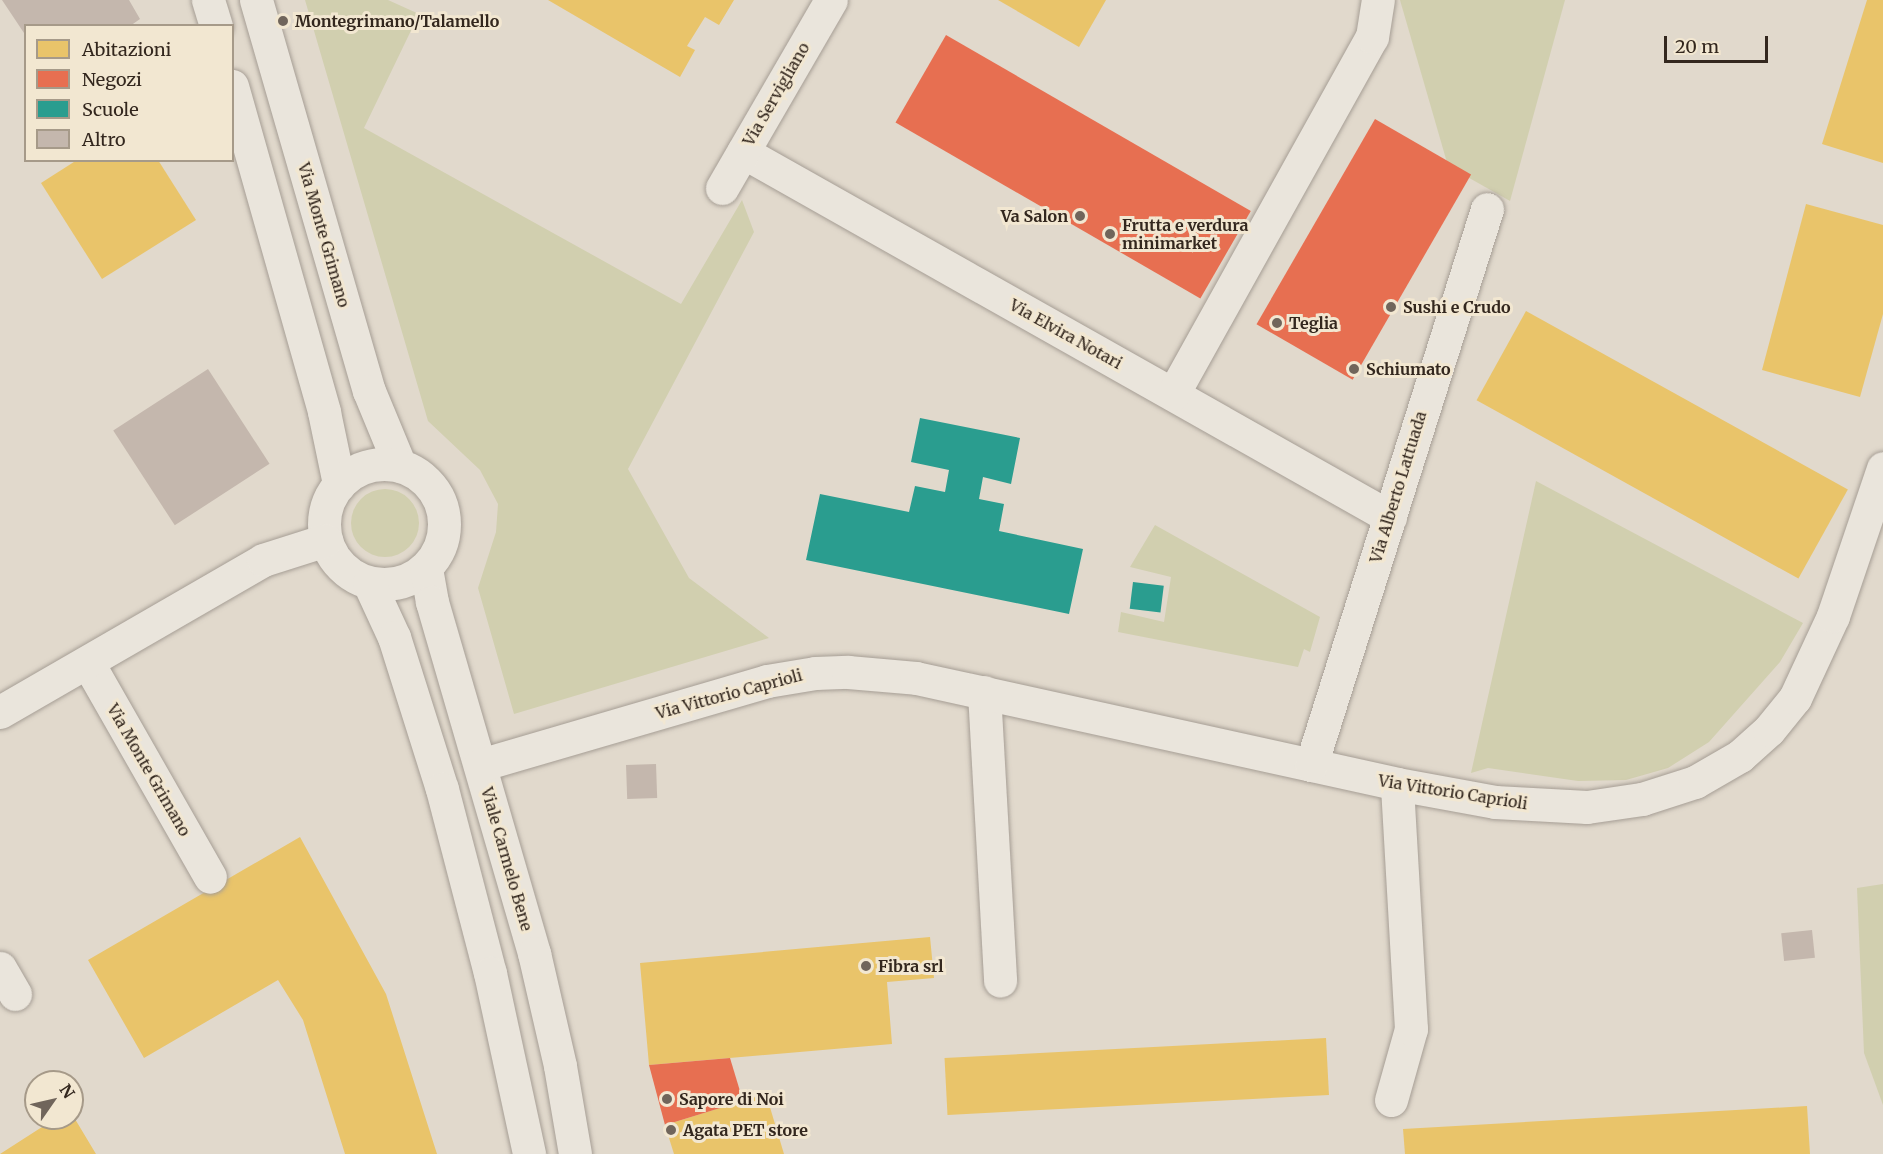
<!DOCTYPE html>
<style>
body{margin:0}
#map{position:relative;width:1883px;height:1154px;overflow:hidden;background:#e1d9cc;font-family:Merriweather,serif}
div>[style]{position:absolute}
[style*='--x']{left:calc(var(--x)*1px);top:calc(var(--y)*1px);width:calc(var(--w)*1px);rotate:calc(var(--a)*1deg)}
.green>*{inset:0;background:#d1cfaf}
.round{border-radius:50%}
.homes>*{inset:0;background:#e9c46a;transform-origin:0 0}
.shops>*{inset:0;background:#e76f51;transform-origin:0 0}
.schools>*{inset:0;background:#2a9d8f;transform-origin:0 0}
.building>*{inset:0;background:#c4b7ad;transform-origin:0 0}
.roads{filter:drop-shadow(0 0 2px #a69e95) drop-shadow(0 0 2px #a69e95)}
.minor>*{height:33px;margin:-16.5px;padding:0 16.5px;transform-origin:16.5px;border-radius:16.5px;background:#eae5dc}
.minor>.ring{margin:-16.5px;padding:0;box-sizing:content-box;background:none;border:33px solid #eae5dc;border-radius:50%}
.dots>*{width:16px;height:16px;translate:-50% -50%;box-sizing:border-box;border:3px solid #f2e7d1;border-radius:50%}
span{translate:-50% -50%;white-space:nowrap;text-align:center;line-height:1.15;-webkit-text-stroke:6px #f2e7d1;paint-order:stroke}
.poi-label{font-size:16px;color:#33271e;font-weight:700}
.left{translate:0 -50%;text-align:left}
.right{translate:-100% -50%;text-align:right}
.street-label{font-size:16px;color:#33271e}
.legend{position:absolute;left:24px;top:24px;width:210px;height:138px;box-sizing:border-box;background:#f2e7d1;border:2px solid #a69a89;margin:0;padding:8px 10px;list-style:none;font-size:18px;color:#33271e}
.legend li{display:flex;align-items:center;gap:12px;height:30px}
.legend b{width:30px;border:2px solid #a69a89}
.north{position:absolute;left:24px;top:1070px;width:60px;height:60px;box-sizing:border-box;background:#f2e7d1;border:2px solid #a69a89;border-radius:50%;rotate:56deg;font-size:16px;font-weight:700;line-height:24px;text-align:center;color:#33271e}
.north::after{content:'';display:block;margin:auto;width:21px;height:27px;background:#70655b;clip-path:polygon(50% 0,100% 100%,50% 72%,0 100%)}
.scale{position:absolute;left:1664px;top:36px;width:104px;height:27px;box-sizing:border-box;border:3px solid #33271e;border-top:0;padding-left:8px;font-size:18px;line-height:21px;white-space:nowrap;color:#33271e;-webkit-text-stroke:4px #f2e7d1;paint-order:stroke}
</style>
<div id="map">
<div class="green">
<div style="clip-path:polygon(305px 0,388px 0,419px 14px,364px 128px,681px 304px,742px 200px,754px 232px,628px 469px,689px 578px,769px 638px,514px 714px,478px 588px,496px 532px,498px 504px,480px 470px,428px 421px)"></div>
<div style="clip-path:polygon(1400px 0,1565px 0,1510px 201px,1448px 166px)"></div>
<div style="clip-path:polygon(1536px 481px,1803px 623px,1780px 662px,1709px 742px,1668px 768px,1626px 780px,1578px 781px,1488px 768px,1471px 773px)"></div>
<div class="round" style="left:351px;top:489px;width:68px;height:68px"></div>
<div style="clip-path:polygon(1155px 525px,1320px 617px,1310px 652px,1304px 649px,1298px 667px,1118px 632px,1121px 612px,1164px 622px,1171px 577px,1130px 567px)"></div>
<div style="clip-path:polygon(1883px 884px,1883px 1105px,1864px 1053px,1857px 888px)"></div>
</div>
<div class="homes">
<div style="clip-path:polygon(548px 0,734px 0,719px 25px,705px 17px,687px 46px,695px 50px,680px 77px)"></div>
<div style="clip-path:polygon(998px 0,1106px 0,1079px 47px)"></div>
<div style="clip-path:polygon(1867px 0,1883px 0,1883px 163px,1822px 144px)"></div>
<div style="clip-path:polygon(77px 160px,158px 160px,196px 220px,102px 279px,41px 183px)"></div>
<div style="clip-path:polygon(1806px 204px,1883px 225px,1883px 314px,1860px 397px,1762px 370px)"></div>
<div style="left:1526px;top:311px;width:368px;height:102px;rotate:29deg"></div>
<div style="clip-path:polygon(300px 837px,386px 994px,437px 1154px,345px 1154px,303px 1020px,278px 980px,144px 1058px,88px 960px)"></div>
<div style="clip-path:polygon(930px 937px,934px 978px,887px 982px,892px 1044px,649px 1065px,640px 963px)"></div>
<div style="left:1326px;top:1038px;width:57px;height:382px;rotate:87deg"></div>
<div style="clip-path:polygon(766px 1094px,784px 1154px,674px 1154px,665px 1125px)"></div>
<div style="clip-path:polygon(1807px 1106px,1810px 1154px,1405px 1154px,1403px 1129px)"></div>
<div style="clip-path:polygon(72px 1114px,96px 1154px,0 1154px,56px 1118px,72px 1118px)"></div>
</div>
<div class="shops">
<div style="left:946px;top:35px;width:352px;height:101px;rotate:30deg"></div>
<div style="left:1375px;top:119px;width:111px;height:237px;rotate:30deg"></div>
<div style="clip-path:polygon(730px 1058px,743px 1101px,665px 1125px,649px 1065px)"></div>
</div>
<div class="schools">
<div style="clip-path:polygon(920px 418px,1020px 438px,1011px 484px,983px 477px,979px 499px,1004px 504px,999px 531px,1083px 549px,1069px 614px,806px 560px,820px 494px,909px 512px,915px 486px,945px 492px,949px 470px,911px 462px)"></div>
<div style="left:1133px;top:582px;width:31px;height:27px;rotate:7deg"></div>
</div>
<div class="building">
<div style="clip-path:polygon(2px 0,129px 0,140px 19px,130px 26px,26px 26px,26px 36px)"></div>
<div style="left:208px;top:369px;width:113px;height:113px;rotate:57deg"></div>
<div style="left:656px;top:764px;width:34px;height:30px;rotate:88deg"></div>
<div style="left:1812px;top:930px;width:28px;height:31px;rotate:84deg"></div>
</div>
<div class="roads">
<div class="minor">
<div style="--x:208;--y:0;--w:27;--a:73"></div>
<div style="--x:256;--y:0;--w:407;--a:73.9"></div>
<div style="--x:369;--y:391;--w:81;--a:67.5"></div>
<div style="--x:232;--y:86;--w:339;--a:74.2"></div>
<div style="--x:324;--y:412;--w:74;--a:78.2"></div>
<div style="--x:743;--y:152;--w:743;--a:29.43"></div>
<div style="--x:722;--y:188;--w:217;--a:-59.9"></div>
<div style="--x:1173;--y:394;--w:409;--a:-60.9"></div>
<div style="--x:1372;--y:37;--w:37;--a:-81"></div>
<div class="ring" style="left:324px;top:464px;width:87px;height:87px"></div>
<div style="--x:426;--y:568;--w:35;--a:80"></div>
<div style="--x:432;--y:602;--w:366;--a:73.8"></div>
<div style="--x:534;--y:953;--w:116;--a:77"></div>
<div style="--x:560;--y:1066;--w:89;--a:80.3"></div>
<div style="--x:369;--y:583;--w:60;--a:65.2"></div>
<div style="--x:394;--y:637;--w:159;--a:72.5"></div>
<div style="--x:442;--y:789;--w:190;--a:75.4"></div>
<div style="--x:490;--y:973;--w:185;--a:77.8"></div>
<div style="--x:88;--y:663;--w:246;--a:60.3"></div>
<div style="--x:984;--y:692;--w:289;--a:86.8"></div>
<div style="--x:0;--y:712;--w:304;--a:-30"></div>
<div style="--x:263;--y:560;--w:66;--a:-17.6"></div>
<div style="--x:480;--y:765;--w:299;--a:-16.3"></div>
<div style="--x:767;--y:681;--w:49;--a:-9.5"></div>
<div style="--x:815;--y:673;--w:33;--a:-2"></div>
<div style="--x:848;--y:672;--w:68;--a:5"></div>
<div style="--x:916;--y:678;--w:493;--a:12.4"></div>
<div style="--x:1397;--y:784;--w:100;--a:10.4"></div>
<div style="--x:1495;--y:802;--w:92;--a:3.1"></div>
<div style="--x:1587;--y:807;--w:56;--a:-8.3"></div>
<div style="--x:1642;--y:799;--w:56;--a:-17.8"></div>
<div style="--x:1695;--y:782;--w:52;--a:-30"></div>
<div style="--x:1740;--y:756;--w:39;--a:-42"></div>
<div style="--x:1769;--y:730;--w:41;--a:-50.9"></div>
<div style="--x:1795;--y:698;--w:90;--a:-65.1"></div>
<div style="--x:1833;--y:616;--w:156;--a:-71.3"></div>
<div style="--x:1311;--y:765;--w:583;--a:-72.43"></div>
<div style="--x:0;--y:968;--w:30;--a:60"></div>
<div style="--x:1391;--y:1100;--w:74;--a:-74.3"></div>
<div style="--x:1411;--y:1029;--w:245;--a:-93.3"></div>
</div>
</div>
<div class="dots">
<div style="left:283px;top:21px;background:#70655b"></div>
<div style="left:1080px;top:216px;background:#70655b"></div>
<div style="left:1110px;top:234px;background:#70655b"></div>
<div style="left:1391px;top:307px;background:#70655b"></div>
<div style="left:1277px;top:323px;background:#70655b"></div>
<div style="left:1354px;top:369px;background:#70655b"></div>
<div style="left:866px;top:966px;background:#70655b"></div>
<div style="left:667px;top:1099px;background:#70655b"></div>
<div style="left:671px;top:1130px;background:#70655b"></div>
</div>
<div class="poi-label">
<span class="left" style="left:295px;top:21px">Montegrimano/Talamello</span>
<span class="right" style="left:1068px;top:216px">Va Salon</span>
<span class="left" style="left:1122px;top:234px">Frutta e verdura<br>minimarket</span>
<span class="left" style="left:1403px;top:307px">Sushi e Crudo</span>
<span class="left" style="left:1289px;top:323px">Teglia</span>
<span class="left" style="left:1366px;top:369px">Schiumato</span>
<span class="left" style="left:878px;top:966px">Fibra srl</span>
<span class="left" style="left:679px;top:1099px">Sapore di Noi</span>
<span class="left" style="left:683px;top:1130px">Agata PET store</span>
</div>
<div class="street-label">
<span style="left:776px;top:94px;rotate:-60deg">Via Servigliano</span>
<span style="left:324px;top:235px;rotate:74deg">Via Monte Grimano</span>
<span style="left:1066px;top:334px;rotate:29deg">Via Elvira Notari</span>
<span style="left:1398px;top:487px;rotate:-73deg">Via Alberto Lattuada</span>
<span style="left:729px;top:694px;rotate:-15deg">Via Vittorio Caprioli</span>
<span style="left:149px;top:770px;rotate:60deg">Via Monte Grimano</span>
<span style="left:1453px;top:792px;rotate:9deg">Via Vittorio Caprioli</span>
<span style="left:507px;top:859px;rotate:74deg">Viale Carmelo Bene</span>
</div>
<ul class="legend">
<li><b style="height:16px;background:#e9c46a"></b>Abitazioni</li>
<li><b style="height:16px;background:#e76f51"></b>Negozi</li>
<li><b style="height:16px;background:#2a9d8f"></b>Scuole</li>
<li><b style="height:16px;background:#c4b7ad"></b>Altro</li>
</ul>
<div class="north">N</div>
<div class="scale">20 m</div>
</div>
